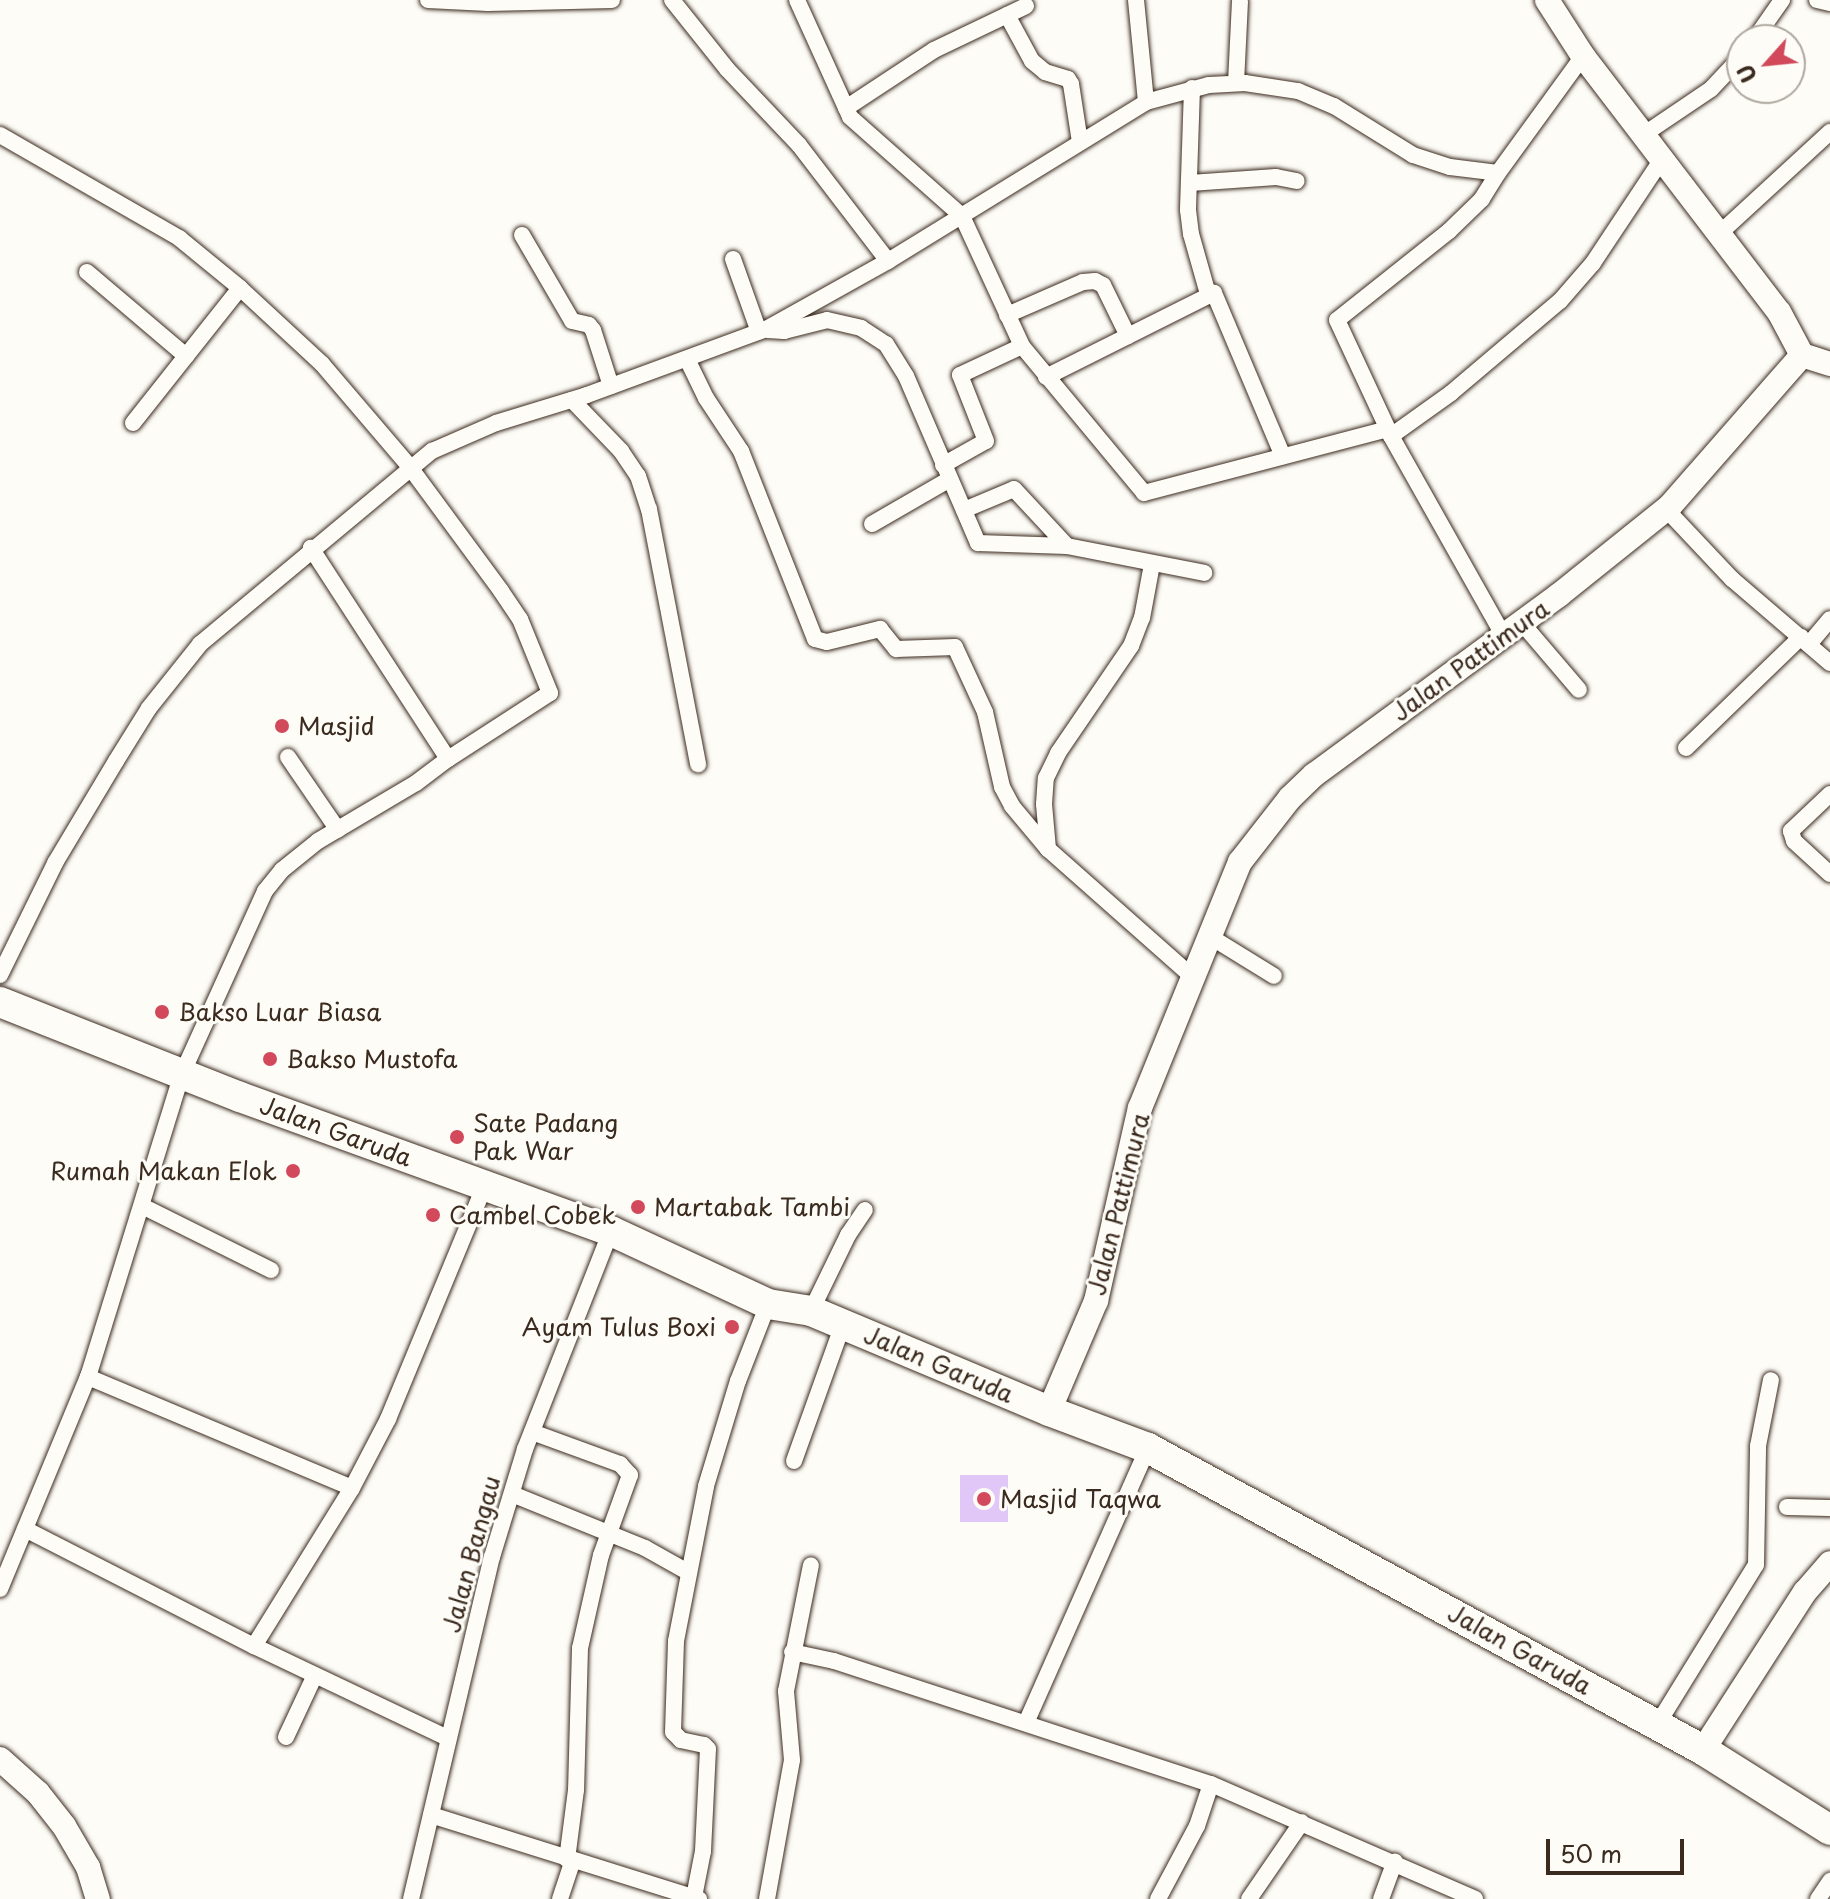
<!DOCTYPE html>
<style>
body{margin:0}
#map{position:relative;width:1830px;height:1899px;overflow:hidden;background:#fdfcf7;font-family:"Playpen Sans",sans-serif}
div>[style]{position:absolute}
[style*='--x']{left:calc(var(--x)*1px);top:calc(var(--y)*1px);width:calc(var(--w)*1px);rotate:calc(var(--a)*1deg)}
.building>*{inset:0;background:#e0c7f7;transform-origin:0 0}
.roads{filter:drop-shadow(0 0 2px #3b2a1e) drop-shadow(0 0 2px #3b2a1e)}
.street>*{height:16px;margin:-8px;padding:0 8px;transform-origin:8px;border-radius:8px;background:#fdfcf7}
.secondary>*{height:24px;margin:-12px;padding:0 12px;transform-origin:12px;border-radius:12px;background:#fdfcf7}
.highway>*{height:30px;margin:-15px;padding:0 15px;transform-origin:15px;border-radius:15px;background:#fdfcf7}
.dots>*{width:22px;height:22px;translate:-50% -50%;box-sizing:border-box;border:4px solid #fdfcf7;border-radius:50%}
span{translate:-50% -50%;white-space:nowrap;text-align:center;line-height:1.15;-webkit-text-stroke:6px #fdfcf7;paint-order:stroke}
.street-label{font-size:24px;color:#3b2a1e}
.poi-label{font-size:24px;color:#3b2a1e}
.left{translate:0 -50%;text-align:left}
.right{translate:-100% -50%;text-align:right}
.north{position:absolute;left:1726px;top:24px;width:80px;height:80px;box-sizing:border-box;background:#fdfcf7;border:2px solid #afa8a0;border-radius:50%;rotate:243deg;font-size:22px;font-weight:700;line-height:32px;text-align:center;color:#3b2a1e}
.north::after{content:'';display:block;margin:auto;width:28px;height:36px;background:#d1495b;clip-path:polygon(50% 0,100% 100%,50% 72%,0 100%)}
.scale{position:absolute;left:1546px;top:1839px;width:138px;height:36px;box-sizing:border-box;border:4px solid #3b2a1e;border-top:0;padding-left:10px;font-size:24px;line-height:28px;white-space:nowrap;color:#3b2a1e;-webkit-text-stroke:6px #fdfcf7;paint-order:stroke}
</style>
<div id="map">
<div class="building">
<div style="left:960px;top:1475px;width:48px;height:47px"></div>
</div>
<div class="roads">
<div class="street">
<div style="--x:428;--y:0;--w:60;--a:2.9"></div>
<div style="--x:488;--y:3;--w:124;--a:-1.4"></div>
<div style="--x:672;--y:0;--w:88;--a:51.4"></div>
<div style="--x:727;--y:69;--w:105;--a:46.5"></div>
<div style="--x:799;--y:145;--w:146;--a:52.5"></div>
<div style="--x:797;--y:0;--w:128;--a:65.6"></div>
<div style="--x:850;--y:117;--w:149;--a:41.5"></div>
<div style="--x:962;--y:216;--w:143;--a:65.2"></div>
<div style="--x:1022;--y:346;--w:191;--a:50.3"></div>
<div style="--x:1144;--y:493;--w:252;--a:-14.7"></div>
<div style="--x:1136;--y:0;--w:102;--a:84.4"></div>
<div style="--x:1817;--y:0;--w:13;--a:13"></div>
<div style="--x:1007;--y:15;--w:52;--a:61.5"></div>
<div style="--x:1032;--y:61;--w:17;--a:40"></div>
<div style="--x:1045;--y:72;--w:24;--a:17"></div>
<div style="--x:1068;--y:79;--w:6;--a:59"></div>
<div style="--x:1071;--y:84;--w:59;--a:81.2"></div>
<div style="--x:1754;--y:40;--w:49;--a:-55"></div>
<div style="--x:1236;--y:83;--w:82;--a:-87.2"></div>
<div style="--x:1192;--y:88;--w:122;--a:91.9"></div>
<div style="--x:1188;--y:210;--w:24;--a:83"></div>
<div style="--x:1191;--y:234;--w:62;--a:74.2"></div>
<div style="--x:846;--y:108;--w:105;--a:-33.4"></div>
<div style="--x:934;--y:50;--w:102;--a:-25.6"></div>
<div style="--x:0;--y:135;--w:207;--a:29.9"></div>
<div style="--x:179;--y:238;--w:79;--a:39.3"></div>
<div style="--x:240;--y:288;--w:112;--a:42.8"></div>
<div style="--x:322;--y:364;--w:134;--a:49.5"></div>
<div style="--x:409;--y:466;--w:155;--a:53.6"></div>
<div style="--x:501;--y:591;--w:34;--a:56"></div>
<div style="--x:520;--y:619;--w:80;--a:67.9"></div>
<div style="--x:550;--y:693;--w:121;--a:147.1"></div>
<div style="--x:1643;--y:135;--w:82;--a:-34.1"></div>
<div style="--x:1711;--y:89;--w:45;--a:-46.8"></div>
<div style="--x:1498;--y:173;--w:31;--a:122"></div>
<div style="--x:1482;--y:199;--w:46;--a:135.9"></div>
<div style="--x:1449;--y:231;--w:143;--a:141.5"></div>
<div style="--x:1337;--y:320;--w:128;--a:65"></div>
<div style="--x:1391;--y:436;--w:228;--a:60.6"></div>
<div style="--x:1190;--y:183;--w:86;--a:-4"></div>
<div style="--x:1276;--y:177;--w:21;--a:11"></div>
<div style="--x:1719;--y:234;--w:151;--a:-42.6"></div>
<div style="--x:522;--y:235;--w:99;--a:59.8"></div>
<div style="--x:572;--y:321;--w:17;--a:13"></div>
<div style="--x:589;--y:325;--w:6;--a:51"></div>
<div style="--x:593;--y:330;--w:59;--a:72.2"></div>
<div style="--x:733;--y:259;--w:77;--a:70.4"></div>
<div style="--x:87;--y:272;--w:130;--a:40.3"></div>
<div style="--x:1007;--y:315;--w:83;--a:-23.5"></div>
<div style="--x:1083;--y:282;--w:12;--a:-5"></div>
<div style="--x:1095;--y:281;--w:9;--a:27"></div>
<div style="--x:1103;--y:285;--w:57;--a:63.9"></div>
<div style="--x:768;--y:330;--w:16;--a:4"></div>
<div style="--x:784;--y:331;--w:44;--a:-14.3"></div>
<div style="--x:827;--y:320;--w:35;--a:13"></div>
<div style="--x:861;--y:328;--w:30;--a:33"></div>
<div style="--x:886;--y:344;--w:38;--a:58"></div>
<div style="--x:906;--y:376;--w:182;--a:66.7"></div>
<div style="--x:978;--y:543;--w:89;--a:1.9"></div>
<div style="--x:687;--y:359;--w:43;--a:64"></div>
<div style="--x:706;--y:398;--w:64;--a:56.6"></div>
<div style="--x:741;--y:451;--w:202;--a:68.5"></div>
<div style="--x:815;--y:639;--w:12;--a:14"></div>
<div style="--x:827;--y:642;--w:55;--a:-13.8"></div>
<div style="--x:880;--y:629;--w:26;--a:51"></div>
<div style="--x:896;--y:649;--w:59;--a:-1.9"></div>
<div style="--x:955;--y:647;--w:72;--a:65.2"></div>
<div style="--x:985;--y:712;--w:77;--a:77.2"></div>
<div style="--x:1002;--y:787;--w:21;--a:62"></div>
<div style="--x:1012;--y:806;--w:56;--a:50.1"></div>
<div style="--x:1048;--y:849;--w:195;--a:41.5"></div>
<div style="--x:1046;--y:377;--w:188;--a:-26.6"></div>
<div style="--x:1214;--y:293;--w:177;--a:67.1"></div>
<div style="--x:572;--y:400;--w:71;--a:46.1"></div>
<div style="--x:621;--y:451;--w:30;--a:56"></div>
<div style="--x:638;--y:476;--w:35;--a:72"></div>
<div style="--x:649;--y:509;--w:260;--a:79.1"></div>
<div style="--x:133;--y:423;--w:172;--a:-51.6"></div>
<div style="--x:1391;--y:436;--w:74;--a:-35.6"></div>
<div style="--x:1451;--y:393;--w:143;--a:-40.2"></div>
<div style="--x:1560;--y:301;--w:50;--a:-49"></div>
<div style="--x:1593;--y:263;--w:125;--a:-56.4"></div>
<div style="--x:943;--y:465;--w:49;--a:-29.2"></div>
<div style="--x:986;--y:441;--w:71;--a:-111.5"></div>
<div style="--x:960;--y:375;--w:68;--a:-25.1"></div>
<div style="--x:1666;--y:509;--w:96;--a:46.7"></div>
<div style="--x:1732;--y:579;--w:129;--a:40.6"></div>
<div style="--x:964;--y:510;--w:54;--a:-22.8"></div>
<div style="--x:1014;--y:489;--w:78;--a:47.1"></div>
<div style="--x:1067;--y:546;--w:140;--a:11.1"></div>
<div style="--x:872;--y:524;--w:90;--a:-30"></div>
<div style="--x:1521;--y:622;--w:89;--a:49.5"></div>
<div style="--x:1810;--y:643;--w:31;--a:-50"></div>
<div style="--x:1686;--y:748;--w:160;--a:-44"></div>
<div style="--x:288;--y:757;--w:88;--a:55.6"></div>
<div style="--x:1830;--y:794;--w:54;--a:136.5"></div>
<div style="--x:1791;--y:831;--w:10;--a:73"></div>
<div style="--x:1794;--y:841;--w:49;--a:42.5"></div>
<div style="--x:1048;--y:849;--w:45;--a:-95.1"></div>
<div style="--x:1044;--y:804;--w:26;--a:-86"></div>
<div style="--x:1046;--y:778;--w:28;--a:-64"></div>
<div style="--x:1058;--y:753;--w:130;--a:-55.7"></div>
<div style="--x:1131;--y:646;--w:30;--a:-69"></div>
<div style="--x:1142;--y:618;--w:55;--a:-79.5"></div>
<div style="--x:1209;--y:936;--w:76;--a:31.6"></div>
<div style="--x:0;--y:975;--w:125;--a:-63.8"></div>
<div style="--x:55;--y:863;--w:119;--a:-59.1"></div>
<div style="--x:116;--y:761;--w:62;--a:-58.1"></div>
<div style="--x:149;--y:708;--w:82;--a:-51.4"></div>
<div style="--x:200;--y:644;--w:302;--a:-39.8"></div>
<div style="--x:432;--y:451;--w:70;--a:-23.6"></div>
<div style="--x:496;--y:423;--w:95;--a:-17.1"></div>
<div style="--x:587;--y:395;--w:191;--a:-20.2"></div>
<div style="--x:766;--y:329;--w:140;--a:-29.1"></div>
<div style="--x:888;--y:261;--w:303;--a:-31.6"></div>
<div style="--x:1146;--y:102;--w:65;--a:-15.1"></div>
<div style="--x:1209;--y:85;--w:36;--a:-3"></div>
<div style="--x:1245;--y:83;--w:54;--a:8.6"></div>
<div style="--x:1298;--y:91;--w:39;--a:23"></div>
<div style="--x:1334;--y:106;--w:93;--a:31.8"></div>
<div style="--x:1413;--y:155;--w:39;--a:18"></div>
<div style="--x:1450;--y:167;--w:48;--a:7.1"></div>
<div style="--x:1498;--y:173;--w:145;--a:-54"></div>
<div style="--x:142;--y:1206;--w:144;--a:26.4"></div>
<div style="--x:811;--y:1311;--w:85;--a:-64"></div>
<div style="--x:848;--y:1235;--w:30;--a:-56"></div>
<div style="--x:88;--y:1377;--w:286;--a:22.8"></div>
<div style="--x:532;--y:1432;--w:94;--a:20"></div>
<div style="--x:620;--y:1464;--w:15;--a:48"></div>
<div style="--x:630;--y:1475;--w:85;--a:109.9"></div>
<div style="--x:601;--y:1555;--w:95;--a:102.7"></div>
<div style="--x:580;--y:1648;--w:142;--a:91.6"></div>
<div style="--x:576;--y:1790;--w:70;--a:97.4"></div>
<div style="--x:794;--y:1461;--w:145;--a:-70.3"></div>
<div style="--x:512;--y:1494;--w:144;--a:22.1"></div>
<div style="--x:645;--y:1548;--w:49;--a:29.2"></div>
<div style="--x:1787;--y:1507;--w:43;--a:1.3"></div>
<div style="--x:25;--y:1529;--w:257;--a:27.1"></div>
<div style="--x:254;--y:1646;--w:215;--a:25.4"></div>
<div style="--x:0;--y:1589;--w:230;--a:-67.5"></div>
<div style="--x:88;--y:1377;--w:317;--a:-72.8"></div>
<div style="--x:182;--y:1074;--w:201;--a:-65.6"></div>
<div style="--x:265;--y:891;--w:27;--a:-51"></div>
<div style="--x:282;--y:870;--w:46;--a:-38.9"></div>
<div style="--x:318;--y:841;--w:114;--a:-30.6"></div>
<div style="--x:416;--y:783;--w:40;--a:-37"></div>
<div style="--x:448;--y:759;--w:252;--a:-123"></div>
<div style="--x:254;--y:1646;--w:186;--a:-58.2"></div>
<div style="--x:352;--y:1488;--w:78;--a:-62.4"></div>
<div style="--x:388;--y:1419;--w:253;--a:-67.5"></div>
<div style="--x:792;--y:1652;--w:43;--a:12.1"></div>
<div style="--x:834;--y:1661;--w:397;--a:18.1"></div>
<div style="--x:1211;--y:1784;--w:288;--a:23.5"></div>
<div style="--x:1026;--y:1723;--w:301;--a:-66.1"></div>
<div style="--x:1657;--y:1725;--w:188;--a:-58.3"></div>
<div style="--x:1756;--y:1565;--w:119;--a:-89"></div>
<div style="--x:1758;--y:1446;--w:67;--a:-78.9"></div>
<div style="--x:286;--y:1737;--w:68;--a:-64.9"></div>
<div style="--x:431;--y:1815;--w:281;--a:17.4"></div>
<div style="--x:694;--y:1897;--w:47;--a:-78.9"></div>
<div style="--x:703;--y:1851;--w:102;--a:-87.2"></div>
<div style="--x:708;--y:1749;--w:6;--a:-135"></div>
<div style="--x:704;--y:1745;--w:24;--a:-168"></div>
<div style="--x:681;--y:1740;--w:11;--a:-135"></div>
<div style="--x:673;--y:1732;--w:91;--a:-88.1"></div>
<div style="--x:676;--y:1641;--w:158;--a:-79"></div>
<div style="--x:706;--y:1486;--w:110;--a:-73.1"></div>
<div style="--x:738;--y:1381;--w:83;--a:-68.7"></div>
<div style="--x:411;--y:1899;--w:351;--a:-76.7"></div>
<div style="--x:492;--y:1557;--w:113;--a:-73"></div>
<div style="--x:525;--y:1449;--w:234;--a:-68.5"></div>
<div style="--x:560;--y:1899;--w:41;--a:-71.6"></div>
<div style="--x:767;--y:1899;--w:141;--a:-79.8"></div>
<div style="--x:792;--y:1760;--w:69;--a:-95"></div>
<div style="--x:786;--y:1691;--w:128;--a:-78.8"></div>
<div style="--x:1158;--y:1899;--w:83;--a:-61.9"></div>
<div style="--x:1197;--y:1826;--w:44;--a:-71.6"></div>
<div style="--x:1249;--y:1899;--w:93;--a:-55.5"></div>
<div style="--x:1381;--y:1899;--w:40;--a:-69.8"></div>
<div style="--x:1818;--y:1899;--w:22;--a:-56"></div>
</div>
<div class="secondary">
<div style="--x:1547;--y:0;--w:67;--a:57.3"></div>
<div style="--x:1583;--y:56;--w:322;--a:52.6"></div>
<div style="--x:1779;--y:312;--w:49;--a:61.9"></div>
<div style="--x:1802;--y:355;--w:29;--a:18"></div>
<div style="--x:1049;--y:1411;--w:120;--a:-66.9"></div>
<div style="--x:1096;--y:1301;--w:198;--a:-77.2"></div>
<div style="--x:1140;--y:1108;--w:266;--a:-67.9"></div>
<div style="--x:1240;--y:862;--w:81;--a:-52"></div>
<div style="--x:1290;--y:798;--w:33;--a:-44"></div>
<div style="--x:1314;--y:775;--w:304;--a:-36.3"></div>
<div style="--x:1559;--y:595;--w:142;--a:-38.7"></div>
<div style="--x:1670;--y:506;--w:201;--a:-48.8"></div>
<div style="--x:1703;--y:1750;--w:188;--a:-57.2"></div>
<div style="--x:1805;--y:1592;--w:38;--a:-49"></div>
<div style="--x:0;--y:1759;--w:51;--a:41.8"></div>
<div style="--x:38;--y:1793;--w:42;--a:51.8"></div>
<div style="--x:64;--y:1826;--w:48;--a:59.7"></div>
<div style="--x:88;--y:1867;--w:34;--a:73"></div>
</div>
<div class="highway">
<div style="--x:0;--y:1002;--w:258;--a:21.6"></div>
<div style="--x:240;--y:1097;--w:394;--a:19.9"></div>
<div style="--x:611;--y:1231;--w:173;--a:24.9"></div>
<div style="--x:768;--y:1304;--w:44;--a:9.2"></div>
<div style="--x:811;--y:1311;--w:258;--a:22.8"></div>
<div style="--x:1049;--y:1411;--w:106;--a:20.5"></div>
<div style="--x:1148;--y:1448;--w:632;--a:28.55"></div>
<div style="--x:1703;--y:1750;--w:150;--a:32.2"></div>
</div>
</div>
<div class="dots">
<div style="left:282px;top:726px;background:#d1495b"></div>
<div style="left:162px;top:1012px;background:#d1495b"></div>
<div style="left:270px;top:1059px;background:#d1495b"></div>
<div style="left:457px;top:1137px;background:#d1495b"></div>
<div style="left:293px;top:1171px;background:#d1495b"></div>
<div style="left:638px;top:1207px;background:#d1495b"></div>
<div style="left:433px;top:1215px;background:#d1495b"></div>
<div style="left:732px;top:1327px;background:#d1495b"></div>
<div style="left:984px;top:1499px;background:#d1495b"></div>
</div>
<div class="street-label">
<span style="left:1470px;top:660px;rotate:-36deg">Jalan Pattimura</span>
<span style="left:336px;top:1131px;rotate:20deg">Jalan Garuda</span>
<span style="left:1118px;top:1204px;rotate:-76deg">Jalan Pattimura</span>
<span style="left:939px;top:1364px;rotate:23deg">Jalan Garuda</span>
<span style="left:471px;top:1554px;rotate:-75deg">Jalan Bangau</span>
<span style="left:1520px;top:1649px;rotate:29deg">Jalan Garuda</span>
</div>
<div class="poi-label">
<span class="left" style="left:298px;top:726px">Masjid</span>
<span class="left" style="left:178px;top:1012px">Bakso Luar Biasa</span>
<span class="left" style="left:286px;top:1059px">Bakso Mustofa</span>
<span class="left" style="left:473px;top:1137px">Sate Padang<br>Pak War</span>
<span class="right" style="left:277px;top:1171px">Rumah Makan Elok</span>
<span class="left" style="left:654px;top:1207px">Martabak Tambi</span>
<span class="left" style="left:449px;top:1215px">Cambel Cobek</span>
<span class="right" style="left:716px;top:1327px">Ayam Tulus Boxi</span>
<span class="left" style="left:1000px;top:1499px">Masjid Taqwa</span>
</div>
<div class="north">U</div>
<div class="scale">50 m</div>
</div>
